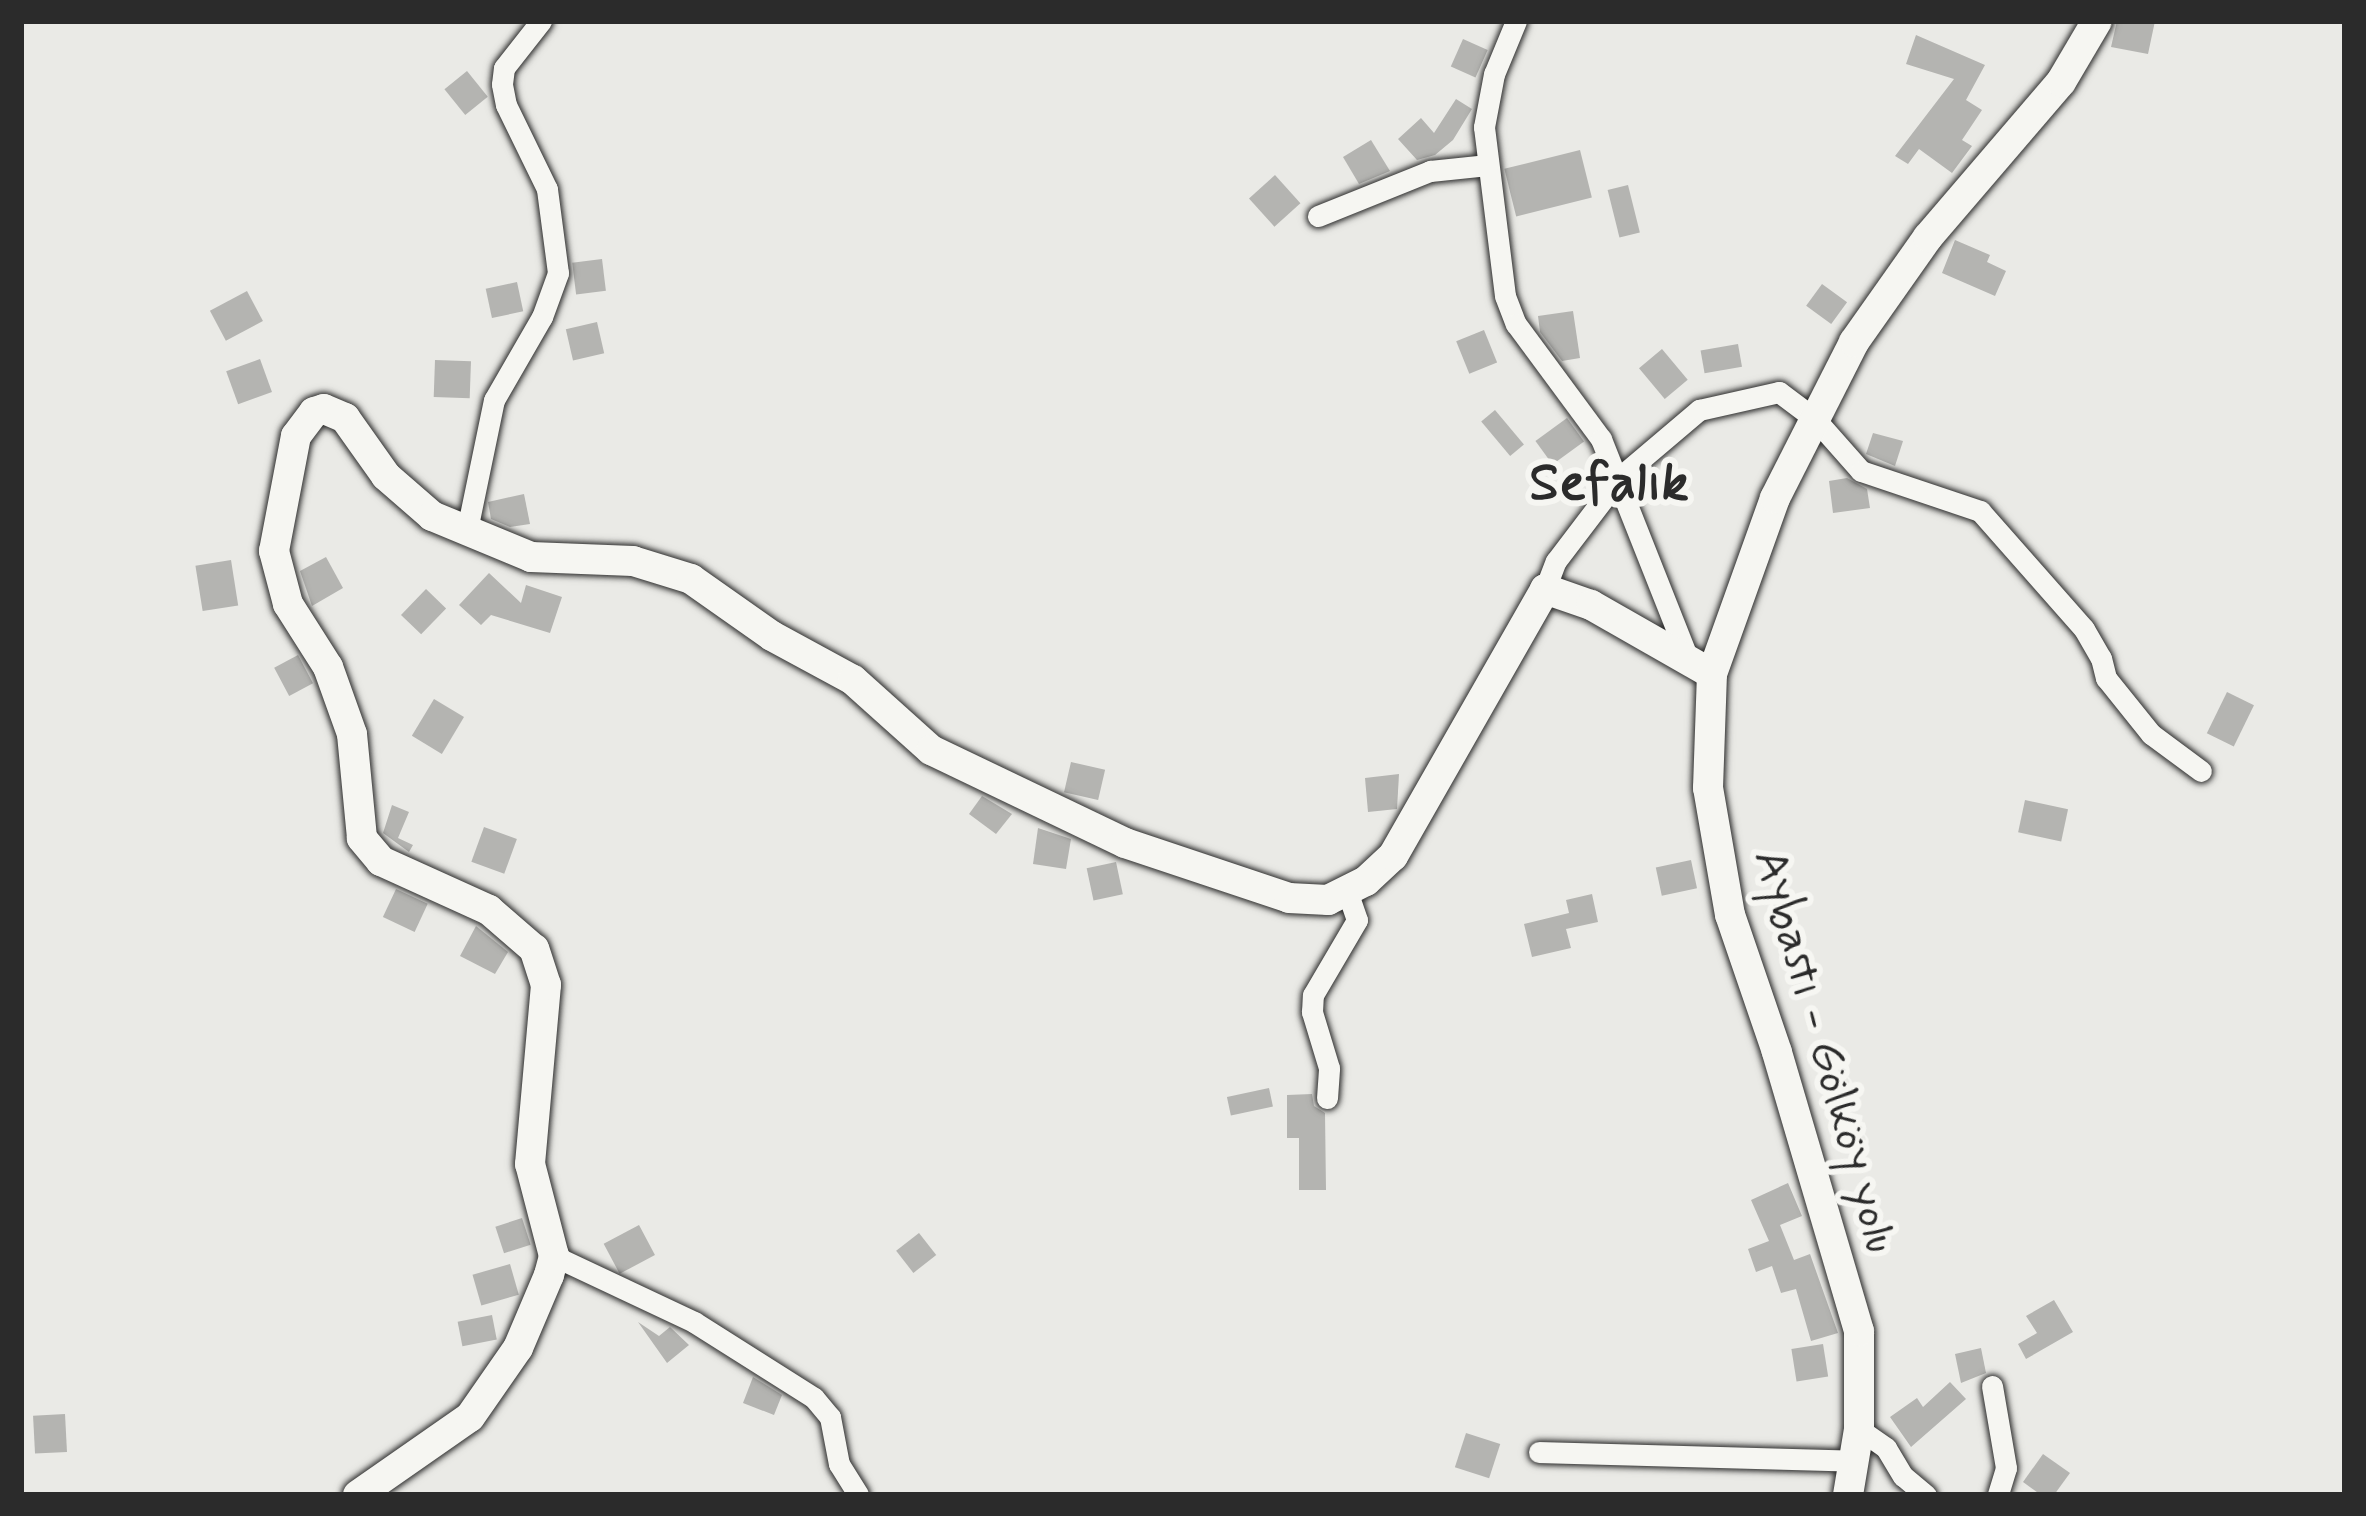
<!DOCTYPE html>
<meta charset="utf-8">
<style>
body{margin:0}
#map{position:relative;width:2366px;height:1516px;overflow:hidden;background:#eaeae6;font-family:Mynerve,sans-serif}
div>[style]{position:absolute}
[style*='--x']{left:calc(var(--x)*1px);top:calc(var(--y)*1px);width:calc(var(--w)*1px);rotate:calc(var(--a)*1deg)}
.building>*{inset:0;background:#b4b4b1;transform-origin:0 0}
.roads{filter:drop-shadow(0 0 3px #2b2b2b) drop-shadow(0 0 3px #2b2b2b)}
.street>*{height:21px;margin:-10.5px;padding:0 10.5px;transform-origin:10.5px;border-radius:10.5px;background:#f6f6f2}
.secondary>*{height:30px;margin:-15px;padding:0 15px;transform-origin:15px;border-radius:15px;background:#f6f6f2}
span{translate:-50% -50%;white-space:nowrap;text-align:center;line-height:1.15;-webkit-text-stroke:12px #f6f6f2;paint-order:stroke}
.street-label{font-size:48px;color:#2b2b2b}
.quarter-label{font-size:54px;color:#2b2b2b;font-weight:700}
.frame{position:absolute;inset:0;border:24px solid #2b2b2b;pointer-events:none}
</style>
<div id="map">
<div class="building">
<div style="clip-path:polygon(2117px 21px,2155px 21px,2148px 54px,2111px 47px)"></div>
<div style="clip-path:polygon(1916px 35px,1985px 65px,1966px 100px,1982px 110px,1962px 140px,1972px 146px,1952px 173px,1919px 149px,1908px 164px,1895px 156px,1954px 79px,1906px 64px)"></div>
<div style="left:1463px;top:39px;width:27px;height:30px;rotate:24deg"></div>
<div style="left:467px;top:71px;width:33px;height:29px;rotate:51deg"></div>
<div style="clip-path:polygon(1456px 99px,1472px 109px,1453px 140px,1435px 155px,1417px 160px,1398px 139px,1421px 118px,1434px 133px)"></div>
<div style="clip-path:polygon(1371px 140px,1390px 171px,1359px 184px,1343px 157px)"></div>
<div style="left:1580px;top:150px;width:49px;height:78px;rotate:76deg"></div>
<div style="left:1275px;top:175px;width:38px;height:35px;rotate:48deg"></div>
<div style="left:1628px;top:185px;width:49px;height:21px;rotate:76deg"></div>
<div style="clip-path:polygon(1955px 240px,1990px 255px,1987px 262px,2006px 271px,1995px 296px,1942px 273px)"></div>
<div style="left:602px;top:259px;width:32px;height:30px;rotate:83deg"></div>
<div style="left:517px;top:282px;width:30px;height:32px;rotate:78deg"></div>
<div style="left:1822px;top:284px;width:31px;height:27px;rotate:36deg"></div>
<div style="left:247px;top:291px;width:34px;height:42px;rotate:62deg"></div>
<div style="clip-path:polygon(1573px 311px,1580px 358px,1562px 361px,1540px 332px,1538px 316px)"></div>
<div style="left:597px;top:322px;width:32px;height:32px;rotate:77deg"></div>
<div style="left:1484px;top:330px;width:35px;height:30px;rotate:68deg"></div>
<div style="left:1738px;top:344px;width:23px;height:38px;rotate:80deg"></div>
<div style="left:1662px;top:349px;width:40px;height:30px;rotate:50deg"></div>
<div style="left:260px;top:359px;width:35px;height:36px;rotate:70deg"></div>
<div style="left:435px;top:360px;width:36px;height:37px;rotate:2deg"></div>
<div style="left:1495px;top:410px;width:45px;height:18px;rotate:50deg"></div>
<div style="left:1567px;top:418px;width:29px;height:39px;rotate:54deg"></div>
<div style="clip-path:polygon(1873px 433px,1903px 441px,1895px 466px,1866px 454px)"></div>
<div style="clip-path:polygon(1847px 478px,1867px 489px,1870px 508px,1833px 513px,1829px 481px)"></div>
<div style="clip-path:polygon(524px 494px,530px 524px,510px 527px,491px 519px,488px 502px)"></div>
<div style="clip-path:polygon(326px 557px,343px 588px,312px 606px,300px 571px)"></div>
<div style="left:231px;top:560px;width:46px;height:36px;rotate:81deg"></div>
<div style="clip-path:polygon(489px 573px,521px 603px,526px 585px,562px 597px,550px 633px,491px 615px,481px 625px,459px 605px)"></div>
<div style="left:426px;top:589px;width:28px;height:36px;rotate:44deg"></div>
<div style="left:298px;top:655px;width:32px;height:27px;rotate:62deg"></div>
<div style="left:2227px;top:692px;width:30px;height:46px;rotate:26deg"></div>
<div style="left:434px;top:699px;width:35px;height:43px;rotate:31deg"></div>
<div style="left:1071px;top:762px;width:35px;height:31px;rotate:13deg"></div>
<div style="clip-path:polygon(1399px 774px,1397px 809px,1368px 812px,1365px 778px)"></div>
<div style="clip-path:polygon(982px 796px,1012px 814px,996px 834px,969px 814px)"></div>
<div style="left:2025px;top:800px;width:44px;height:33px;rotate:12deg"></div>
<div style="clip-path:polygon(392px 805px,409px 812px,398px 838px,413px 845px,409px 852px,383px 833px)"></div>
<div style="left:484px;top:827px;width:35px;height:37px;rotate:20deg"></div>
<div style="clip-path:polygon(1038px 828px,1071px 839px,1066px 869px,1033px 864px)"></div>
<div style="left:1691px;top:860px;width:29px;height:36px;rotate:78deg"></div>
<div style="left:1116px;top:862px;width:33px;height:30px;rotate:78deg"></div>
<div style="left:396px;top:889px;width:35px;height:31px;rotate:25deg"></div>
<div style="clip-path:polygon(1592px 894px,1598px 922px,1566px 929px,1571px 948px,1532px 957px,1524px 924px,1569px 913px,1566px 900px)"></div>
<div style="clip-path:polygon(476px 926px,508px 952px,495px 974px,460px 956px)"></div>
<div style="left:1269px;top:1088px;width:19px;height:43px;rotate:78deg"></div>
<div style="clip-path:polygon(1312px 1094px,1314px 1106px,1325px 1113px,1326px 1190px,1299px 1190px,1299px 1138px,1287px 1138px,1287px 1095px)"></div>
<div style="clip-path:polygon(1788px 1183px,1802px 1216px,1780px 1225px,1794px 1260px,1810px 1254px,1838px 1333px,1811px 1341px,1796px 1289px,1781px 1293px,1772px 1266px,1756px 1272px,1748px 1249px,1769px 1241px,1751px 1200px)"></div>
<div style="left:522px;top:1218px;width:28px;height:28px;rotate:72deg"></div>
<div style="left:639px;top:1225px;width:34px;height:40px;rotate:62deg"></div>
<div style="left:919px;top:1233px;width:28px;height:29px;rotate:52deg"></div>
<div style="left:510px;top:1264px;width:32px;height:39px;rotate:74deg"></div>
<div style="clip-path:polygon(2054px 1300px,2073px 1332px,2026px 1359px,2018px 1344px,2037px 1333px,2026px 1316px)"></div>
<div style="left:492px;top:1315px;width:25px;height:35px;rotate:79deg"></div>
<div style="clip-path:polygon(638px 1322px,659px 1336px,670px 1327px,689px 1345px,667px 1363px)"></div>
<div style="left:1823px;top:1344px;width:33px;height:32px;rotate:81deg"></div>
<div style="clip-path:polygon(1981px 1348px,1986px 1373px,1961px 1383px,1955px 1354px)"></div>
<div style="clip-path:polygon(753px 1377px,782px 1395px,774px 1415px,743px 1403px)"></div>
<div style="clip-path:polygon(1950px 1382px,1966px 1399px,1911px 1447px,1890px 1417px,1917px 1398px,1923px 1407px)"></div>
<div style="left:65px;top:1414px;width:38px;height:32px;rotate:87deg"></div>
<div style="left:1466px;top:1433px;width:36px;height:36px;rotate:18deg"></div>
<div style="clip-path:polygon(2043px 1454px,2070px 1473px,2054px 1495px,2041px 1495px,2023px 1482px)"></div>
</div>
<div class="roads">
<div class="street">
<div style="--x:1516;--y:21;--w:57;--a:112.5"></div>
<div style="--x:1494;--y:74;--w:54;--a:100.7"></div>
<div style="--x:1484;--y:127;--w:170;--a:82.9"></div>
<div style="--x:1505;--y:296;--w:30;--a:69"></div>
<div style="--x:1516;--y:324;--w:143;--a:53.5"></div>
<div style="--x:1601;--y:439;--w:239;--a:68.4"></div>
<div style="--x:1318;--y:216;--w:121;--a:-21.9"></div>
<div style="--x:1430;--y:171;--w:58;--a:-5.9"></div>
<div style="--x:467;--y:530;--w:133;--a:-78.3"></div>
<div style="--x:494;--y:400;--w:96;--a:-60"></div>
<div style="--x:542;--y:317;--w:47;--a:-70"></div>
<div style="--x:558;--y:273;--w:85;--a:-97.5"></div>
<div style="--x:547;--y:189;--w:93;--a:-116"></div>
<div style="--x:506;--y:105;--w:21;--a:-101"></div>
<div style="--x:502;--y:84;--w:16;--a:-83"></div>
<div style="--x:504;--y:68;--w:60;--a:-51.8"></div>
<div style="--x:1545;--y:589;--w:30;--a:-69"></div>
<div style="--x:1556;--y:561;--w:106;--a:-52.7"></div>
<div style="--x:1620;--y:477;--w:104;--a:-40.3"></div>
<div style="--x:1699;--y:410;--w:82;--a:-12.7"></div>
<div style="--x:1779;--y:392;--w:45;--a:36.9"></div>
<div style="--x:1815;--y:419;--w:69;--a:48.5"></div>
<div style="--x:1861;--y:471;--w:126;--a:18.6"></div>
<div style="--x:1980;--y:511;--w:157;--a:48.6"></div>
<div style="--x:2084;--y:629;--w:34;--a:60"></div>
<div style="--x:2101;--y:658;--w:21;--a:76"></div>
<div style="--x:2106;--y:678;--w:72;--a:51.2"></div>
<div style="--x:2151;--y:734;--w:62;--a:36.5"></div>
<div style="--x:1327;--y:1098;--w:30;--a:-86"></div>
<div style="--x:1329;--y:1068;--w:59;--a:-106.9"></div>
<div style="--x:1312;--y:1012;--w:17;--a:-87"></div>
<div style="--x:1313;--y:995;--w:87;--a:-59.6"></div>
<div style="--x:1357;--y:920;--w:31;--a:-109"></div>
<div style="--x:554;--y:1256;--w:155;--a:25.2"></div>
<div style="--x:694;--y:1322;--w:142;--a:32.3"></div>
<div style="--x:814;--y:1398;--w:25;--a:50"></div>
<div style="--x:830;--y:1417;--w:48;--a:79.2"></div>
<div style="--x:839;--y:1464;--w:36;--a:58"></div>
<div style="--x:1992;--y:1386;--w:83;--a:80.3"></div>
<div style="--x:2006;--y:1468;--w:28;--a:107"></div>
<div style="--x:1859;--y:1429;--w:33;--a:35"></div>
<div style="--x:1886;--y:1448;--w:33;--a:59"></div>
<div style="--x:1903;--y:1476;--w:30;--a:40"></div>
<div style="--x:1539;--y:1452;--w:315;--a:1.6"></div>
</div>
<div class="secondary">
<div style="--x:358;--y:1495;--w:136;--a:-34.9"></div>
<div style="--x:470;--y:1417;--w:84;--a:-55.2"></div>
<div style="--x:518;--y:1348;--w:79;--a:-67"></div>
<div style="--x:549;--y:1275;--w:20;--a:-75"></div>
<div style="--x:554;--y:1256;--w:95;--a:-104.6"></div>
<div style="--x:530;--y:1164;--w:180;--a:-84.9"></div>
<div style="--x:546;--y:985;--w:38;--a:-108"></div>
<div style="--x:534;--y:949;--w:60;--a:-139.1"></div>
<div style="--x:489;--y:910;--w:119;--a:-155.6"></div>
<div style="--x:381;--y:861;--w:30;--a:-130"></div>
<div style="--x:362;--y:838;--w:104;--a:-95.5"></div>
<div style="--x:352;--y:734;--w:71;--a:-109.7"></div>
<div style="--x:328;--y:667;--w:75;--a:-122.4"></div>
<div style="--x:288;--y:604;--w:55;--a:-104.8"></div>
<div style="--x:274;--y:551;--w:117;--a:-79.2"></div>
<div style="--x:296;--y:436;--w:30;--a:-53"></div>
<div style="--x:314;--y:412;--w:10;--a:-17"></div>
<div style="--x:324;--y:409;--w:23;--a:23"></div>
<div style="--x:345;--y:418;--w:71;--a:54.7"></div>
<div style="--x:386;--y:476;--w:61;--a:41"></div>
<div style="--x:432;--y:516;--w:107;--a:22.5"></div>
<div style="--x:531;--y:557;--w:102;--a:2.2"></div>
<div style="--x:633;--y:561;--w:61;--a:17.2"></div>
<div style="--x:691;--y:579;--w:99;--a:35.1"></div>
<div style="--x:772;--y:636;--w:92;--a:28.5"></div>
<div style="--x:853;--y:680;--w:105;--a:41.9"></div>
<div style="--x:931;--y:750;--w:215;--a:25.6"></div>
<div style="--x:1125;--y:843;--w:173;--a:18.5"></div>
<div style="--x:1289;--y:898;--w:39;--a:3"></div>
<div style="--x:1328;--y:900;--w:42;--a:-26.6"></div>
<div style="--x:1366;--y:881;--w:37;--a:-43"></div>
<div style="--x:1393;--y:856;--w:307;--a:-60.3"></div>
<div style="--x:1545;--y:589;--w:49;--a:19.2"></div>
<div style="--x:1591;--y:605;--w:139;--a:29.7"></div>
<div style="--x:1848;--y:1495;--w:67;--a:-80.5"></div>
<div style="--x:1859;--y:1429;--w:98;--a:-90"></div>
<div style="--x:1859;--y:1331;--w:291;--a:-106.4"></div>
<div style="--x:1777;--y:1052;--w:145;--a:-108.9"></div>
<div style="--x:1730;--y:915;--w:129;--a:-99.8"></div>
<div style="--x:1708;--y:788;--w:114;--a:-88"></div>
<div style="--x:1712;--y:674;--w:187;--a:-70.3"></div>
<div style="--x:1775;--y:498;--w:175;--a:-63.1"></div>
<div style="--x:1854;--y:342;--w:128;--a:-54.8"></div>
<div style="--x:1928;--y:237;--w:204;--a:-49.4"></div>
<div style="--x:2061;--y:82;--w:71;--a:-59.5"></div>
</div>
</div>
<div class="street-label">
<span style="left:1825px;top:1051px;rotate:74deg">Aybastı - Gölköy yolu</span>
</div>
<div class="quarter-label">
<span style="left:1609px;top:485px">Sefalık</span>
</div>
<div class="frame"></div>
</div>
